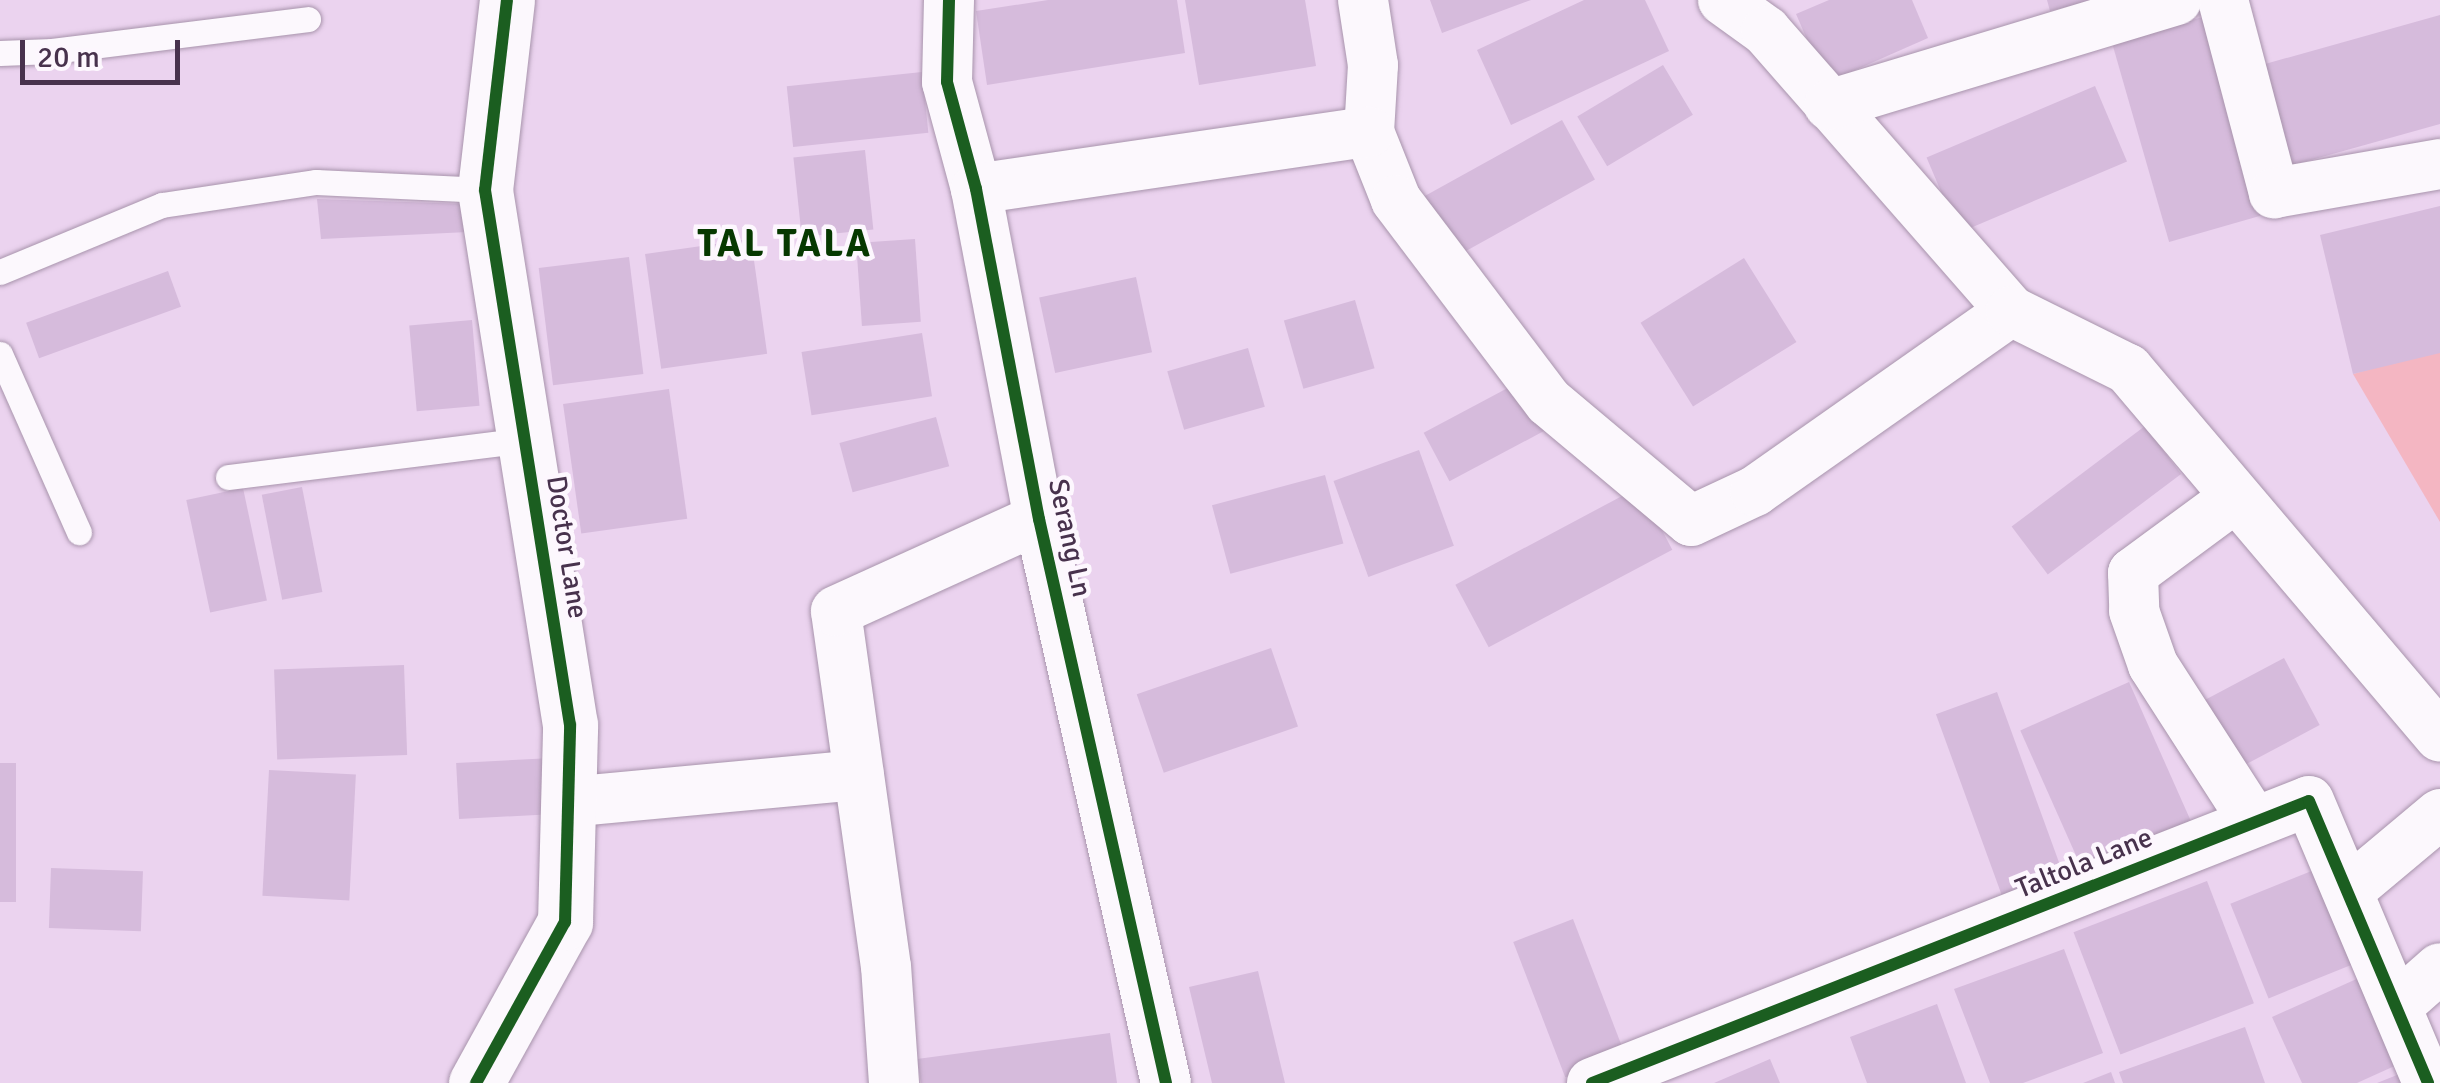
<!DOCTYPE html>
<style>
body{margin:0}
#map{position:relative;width:2440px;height:1083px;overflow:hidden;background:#ebd3ef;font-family:Signika,sans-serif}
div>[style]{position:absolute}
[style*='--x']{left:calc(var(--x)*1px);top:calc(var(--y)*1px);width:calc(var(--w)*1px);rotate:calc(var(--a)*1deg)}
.green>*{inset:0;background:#f4b6c2}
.building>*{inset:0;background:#d6bbdc;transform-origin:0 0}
.roads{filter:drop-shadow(0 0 2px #a894ac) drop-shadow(0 0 2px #a894ac)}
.lane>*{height:25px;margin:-12.5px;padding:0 12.5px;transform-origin:12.5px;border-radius:12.5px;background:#fcf8fd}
.street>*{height:50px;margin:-25px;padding:0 25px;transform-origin:25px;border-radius:25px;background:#fcf8fd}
.secondary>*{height:55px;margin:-27.5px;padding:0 27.5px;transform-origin:27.5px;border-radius:27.5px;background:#fcf8fd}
.cycleway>*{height:12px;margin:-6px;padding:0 6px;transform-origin:6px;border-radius:6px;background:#1b5e20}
span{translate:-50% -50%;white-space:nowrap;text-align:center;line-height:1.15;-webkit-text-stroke:9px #fdf7fe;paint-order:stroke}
.street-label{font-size:28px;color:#48324d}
.district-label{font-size:38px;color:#063800;font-weight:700;letter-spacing:2.5px}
.scale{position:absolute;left:20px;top:40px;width:160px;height:45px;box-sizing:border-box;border:5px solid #48324d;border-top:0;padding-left:12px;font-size:30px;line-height:35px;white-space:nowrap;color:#48324d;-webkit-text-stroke:8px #fdf7fe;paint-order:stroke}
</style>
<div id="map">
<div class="green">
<div style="clip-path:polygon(2440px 349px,2440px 522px,2353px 374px)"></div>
</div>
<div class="building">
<div style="clip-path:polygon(1048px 0,1177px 0,1185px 53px,987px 85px,976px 11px)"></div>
<div style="clip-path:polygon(1185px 0,1305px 0,1316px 66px,1199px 85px)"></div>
<div style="clip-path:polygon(1430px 0,1531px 0,1442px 33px)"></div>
<div style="clip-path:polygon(1584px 0,1645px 0,1669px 51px,1511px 125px,1477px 50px)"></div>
<div style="clip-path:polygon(1829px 0,1912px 0,1928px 38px,1826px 83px,1796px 14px)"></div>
<div style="clip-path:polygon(2047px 0,2091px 0,2091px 1px,2050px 11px)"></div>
<div style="left:2213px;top:14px;width:207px;height:105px;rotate:74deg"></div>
<div style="clip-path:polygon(2440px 15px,2440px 124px,2286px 167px,2258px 66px)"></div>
<div style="left:1663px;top:65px;width:58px;height:100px;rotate:59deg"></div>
<div style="left:922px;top:72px;width:61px;height:136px;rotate:84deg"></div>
<div style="left:2095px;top:86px;width:82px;height:183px;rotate:67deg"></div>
<div style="left:1562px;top:120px;width:68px;height:162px;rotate:61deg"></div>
<div style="left:865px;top:150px;width:80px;height:72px;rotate:84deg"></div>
<div style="clip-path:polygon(317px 199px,466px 204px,468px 232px,321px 239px)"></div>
<div style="clip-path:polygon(2440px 206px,2440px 353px,2353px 374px,2320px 235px)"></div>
<div style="left:751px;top:239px;width:116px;height:107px;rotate:82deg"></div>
<div style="left:915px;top:239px;width:83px;height:59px;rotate:86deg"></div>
<div style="left:629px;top:257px;width:118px;height:91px;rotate:83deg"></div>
<div style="left:1744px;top:258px;width:99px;height:122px;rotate:58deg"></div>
<div style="left:168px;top:271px;width:38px;height:151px;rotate:70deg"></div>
<div style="left:1136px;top:277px;width:77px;height:99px;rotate:78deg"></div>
<div style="left:1355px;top:300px;width:71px;height:74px;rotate:74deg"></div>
<div style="left:472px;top:320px;width:86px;height:63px;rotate:85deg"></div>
<div style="left:922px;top:333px;width:64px;height:122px;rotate:81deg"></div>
<div style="left:1248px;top:348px;width:61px;height:84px;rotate:74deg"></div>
<div style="left:1519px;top:382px;width:55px;height:108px;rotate:62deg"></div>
<div style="left:669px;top:389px;width:131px;height:107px;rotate:82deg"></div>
<div style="left:936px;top:417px;width:51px;height:100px;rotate:75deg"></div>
<div style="left:2145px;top:426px;width:60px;height:167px;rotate:53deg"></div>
<div style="left:1419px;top:450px;width:102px;height:91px;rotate:70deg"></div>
<div style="left:1325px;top:475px;width:71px;height:117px;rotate:75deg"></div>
<div style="left:302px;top:487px;width:107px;height:41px;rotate:79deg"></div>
<div style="left:1639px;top:487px;width:71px;height:208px;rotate:62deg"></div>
<div style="left:243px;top:488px;width:115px;height:58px;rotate:78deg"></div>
<div style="left:1271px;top:648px;width:83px;height:142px;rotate:71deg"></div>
<div style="left:2284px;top:658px;width:76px;height:95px;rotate:62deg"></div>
<div style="left:404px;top:665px;width:90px;height:130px;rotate:88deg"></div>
<div style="left:2129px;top:682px;width:154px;height:119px;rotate:66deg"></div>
<div style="left:1997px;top:692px;width:203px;height:65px;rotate:70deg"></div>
<div style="left:552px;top:758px;width:56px;height:96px;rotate:87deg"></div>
<div style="left:0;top:763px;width:16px;height:139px"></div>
<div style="left:269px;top:770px;width:87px;height:126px;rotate:3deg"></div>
<div style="left:2324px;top:866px;width:102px;height:101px;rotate:68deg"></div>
<div style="left:51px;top:868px;width:92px;height:60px;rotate:2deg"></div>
<div style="left:2207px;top:881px;width:131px;height:143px;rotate:69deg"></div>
<div style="left:1573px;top:919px;width:145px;height:64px;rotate:69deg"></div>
<div style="clip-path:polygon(2064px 949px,2103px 1053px,2023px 1083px,1990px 1083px,1954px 989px)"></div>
<div style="clip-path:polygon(1258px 971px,1285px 1083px,1212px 1083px,1189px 987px)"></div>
<div style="clip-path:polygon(2372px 972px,2410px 1059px,2357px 1083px,2302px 1083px,2272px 1017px)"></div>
<div style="clip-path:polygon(1937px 1004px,1966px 1083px,1867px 1083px,1850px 1037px)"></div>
<div style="clip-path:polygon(2245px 1027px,2265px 1083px,2123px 1083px,2119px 1072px)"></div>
<div style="clip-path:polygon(1110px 1033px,1117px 1083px,921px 1083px,917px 1059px)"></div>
<div style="clip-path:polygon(1770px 1059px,1780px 1083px,1714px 1083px)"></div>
<div style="clip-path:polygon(2407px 1071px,2412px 1083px,2377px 1083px)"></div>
<div style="clip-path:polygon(2111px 1072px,2115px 1083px,2083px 1083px)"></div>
</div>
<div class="roads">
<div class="lane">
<div style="--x:0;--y:53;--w:52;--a:-2.2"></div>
<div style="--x:52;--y:51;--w:258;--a:-7.1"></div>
<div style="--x:0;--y:272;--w:175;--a:-22.5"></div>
<div style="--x:162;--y:205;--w:156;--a:-8.5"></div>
<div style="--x:316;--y:182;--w:169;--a:2.7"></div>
<div style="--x:0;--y:354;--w:195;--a:66.1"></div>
<div style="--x:228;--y:477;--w:299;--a:-7.1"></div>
</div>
<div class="street">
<div style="--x:949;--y:0;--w:82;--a:91.4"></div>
<div style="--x:947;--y:82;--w:111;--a:74.8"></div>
<div style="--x:976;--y:189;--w:336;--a:79.2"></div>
<div style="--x:1039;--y:519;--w:578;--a:77.31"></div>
<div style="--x:1363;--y:0;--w:66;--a:81.3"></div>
<div style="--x:1373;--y:65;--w:67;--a:93.4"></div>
<div style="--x:1369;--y:132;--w:73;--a:68.3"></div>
<div style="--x:1396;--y:200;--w:253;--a:52.9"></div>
<div style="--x:1549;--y:402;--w:185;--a:40"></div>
<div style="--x:1691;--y:521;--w:71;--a:-25.1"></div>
<div style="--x:1755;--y:491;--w:313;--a:-35.1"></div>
<div style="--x:1723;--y:0;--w:53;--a:35.8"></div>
<div style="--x:1766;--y:31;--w:372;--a:48.8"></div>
<div style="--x:2011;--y:311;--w:131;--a:26.4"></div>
<div style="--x:2128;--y:369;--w:482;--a:49.7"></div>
<div style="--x:2223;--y:0;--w:200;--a:75.2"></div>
<div style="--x:2274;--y:193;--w:169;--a:-9.9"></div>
<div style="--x:1829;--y:105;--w:363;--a:-16.8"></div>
<div style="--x:976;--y:189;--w:397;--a:-8.3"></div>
<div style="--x:2236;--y:497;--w:128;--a:143.6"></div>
<div style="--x:2133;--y:573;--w:38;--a:88"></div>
<div style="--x:2134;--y:611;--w:57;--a:70.6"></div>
<div style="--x:2153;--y:665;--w:187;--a:57.2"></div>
<div style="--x:567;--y:802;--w:293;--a:-5.3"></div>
<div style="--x:2348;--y:891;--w:120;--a:-39.9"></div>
<div style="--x:2397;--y:1006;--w:57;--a:-41.5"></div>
<div style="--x:894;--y:1083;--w:116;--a:-93.9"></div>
<div style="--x:886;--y:967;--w:359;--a:-98"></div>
<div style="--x:836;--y:611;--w:223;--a:-24.4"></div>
<div style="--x:1592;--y:1083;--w:770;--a:-21.47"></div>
<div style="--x:2309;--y:801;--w:306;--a:67.1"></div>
</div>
<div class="secondary">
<div style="--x:476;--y:1083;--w:184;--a:-61.1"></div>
<div style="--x:565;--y:922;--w:197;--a:-88.5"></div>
<div style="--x:570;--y:725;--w:542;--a:-99.03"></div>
<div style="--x:485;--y:190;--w:191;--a:-83.4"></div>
</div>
</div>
<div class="cycleway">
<div style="--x:949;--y:0;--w:82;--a:91.4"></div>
<div style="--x:947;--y:82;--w:111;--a:74.8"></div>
<div style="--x:976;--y:189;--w:336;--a:79.2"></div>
<div style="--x:1039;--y:519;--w:578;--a:77.31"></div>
<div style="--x:476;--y:1083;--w:184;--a:-61.1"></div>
<div style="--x:565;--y:922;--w:197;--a:-88.5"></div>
<div style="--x:570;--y:725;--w:542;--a:-99.03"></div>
<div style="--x:485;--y:190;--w:191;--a:-83.4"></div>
<div style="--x:1592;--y:1083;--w:770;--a:-21.47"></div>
<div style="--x:2309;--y:801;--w:306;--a:67.1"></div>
</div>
<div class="street-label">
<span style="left:1070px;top:538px;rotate:78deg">Serang Ln</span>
<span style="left:567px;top:547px;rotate:81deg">Doctor Lane</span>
<span style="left:2084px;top:863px;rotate:-22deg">Taltola Lane</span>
</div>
<div class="district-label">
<span style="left:785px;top:244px">TAL TALA</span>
</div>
<div class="scale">20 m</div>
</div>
